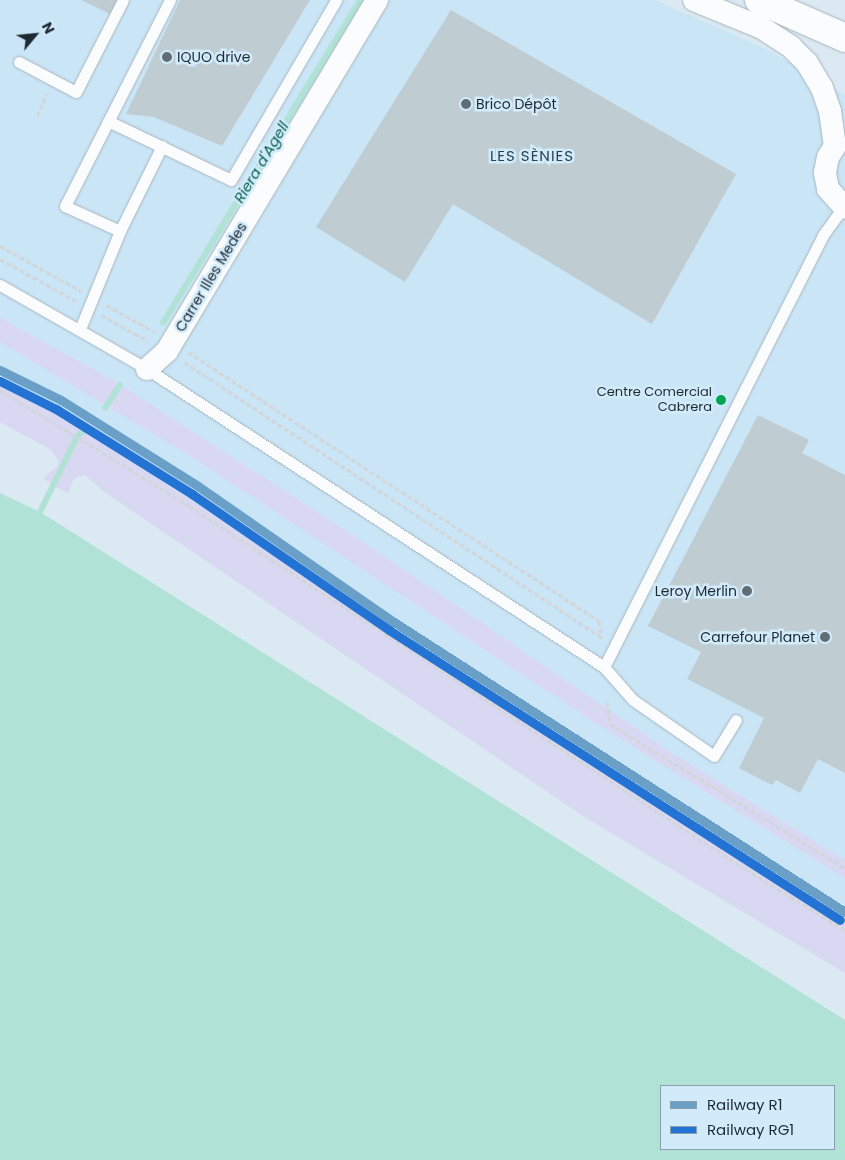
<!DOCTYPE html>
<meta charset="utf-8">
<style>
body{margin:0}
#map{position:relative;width:845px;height:1160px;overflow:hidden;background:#dbe9f2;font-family:Poppins,sans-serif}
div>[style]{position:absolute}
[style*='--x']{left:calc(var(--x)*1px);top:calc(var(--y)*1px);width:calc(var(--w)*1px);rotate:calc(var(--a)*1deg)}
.built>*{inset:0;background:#c9e5f6}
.green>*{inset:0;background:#d9d8f2}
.water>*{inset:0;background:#b0e2d5}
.pier>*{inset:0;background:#dbe9f2}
.stream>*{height:5.5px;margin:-2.75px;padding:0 2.75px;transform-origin:2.75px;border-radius:2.75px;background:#b0e2d5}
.building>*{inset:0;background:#bfcdd2}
.path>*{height:3px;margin-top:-1.5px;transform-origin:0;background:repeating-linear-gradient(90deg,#d2d6d9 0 5px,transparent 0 7.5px)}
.roads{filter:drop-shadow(0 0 1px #aab5bd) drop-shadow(0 0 1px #aab5bd)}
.service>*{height:11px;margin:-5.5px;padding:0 5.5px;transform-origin:5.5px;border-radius:5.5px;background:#fafcfd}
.minor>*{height:22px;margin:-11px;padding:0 11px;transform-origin:11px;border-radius:11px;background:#fafcfd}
.primary>*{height:28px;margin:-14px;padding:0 14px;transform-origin:14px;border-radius:14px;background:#fafcfd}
.rail-1>*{height:9px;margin:-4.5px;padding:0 4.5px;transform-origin:4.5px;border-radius:4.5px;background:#6a9fc7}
.rail-2>*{height:9px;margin:-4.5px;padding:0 4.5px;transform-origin:4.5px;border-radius:4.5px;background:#2373d5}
.dots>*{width:14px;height:14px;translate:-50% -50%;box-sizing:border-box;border:2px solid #d2ebfb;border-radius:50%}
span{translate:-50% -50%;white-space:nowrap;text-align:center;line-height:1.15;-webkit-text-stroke:5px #d2ebfb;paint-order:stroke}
.bus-label{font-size:13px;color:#1e2a32}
.right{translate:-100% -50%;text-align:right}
.poi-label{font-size:14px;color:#1e2a32}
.left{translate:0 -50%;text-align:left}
.street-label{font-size:14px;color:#1e2a32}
.neighbourhood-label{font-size:15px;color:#274353;letter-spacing:1px}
.water-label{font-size:15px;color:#0d634f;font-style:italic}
.legend{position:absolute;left:660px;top:1085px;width:175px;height:65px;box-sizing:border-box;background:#d2ebfb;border:1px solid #8a9eab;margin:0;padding:6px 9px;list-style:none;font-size:15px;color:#1e2a32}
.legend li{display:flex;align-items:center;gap:10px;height:25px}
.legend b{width:25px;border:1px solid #8a9eab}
.north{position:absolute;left:10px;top:10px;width:50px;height:50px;-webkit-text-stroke:4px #d2ebfb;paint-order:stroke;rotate:62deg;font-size:14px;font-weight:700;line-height:20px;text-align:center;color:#1e2a32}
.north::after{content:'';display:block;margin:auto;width:18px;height:22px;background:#1e2a32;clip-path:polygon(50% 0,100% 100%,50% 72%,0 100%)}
</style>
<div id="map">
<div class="built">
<div style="clip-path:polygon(0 0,655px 0,766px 49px,845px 95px,845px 860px,669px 751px,353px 535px,111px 379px,0 318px)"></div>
<div style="clip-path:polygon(0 342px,190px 456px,617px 737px,845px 878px,845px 924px,804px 900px,34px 398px,0 382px)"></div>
</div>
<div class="green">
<div style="clip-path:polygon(0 318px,111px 379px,353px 535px,669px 751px,845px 860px,845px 878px,617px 737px,190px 456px,0 342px)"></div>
<div style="clip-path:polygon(0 382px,34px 398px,804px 900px,845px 924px,845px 973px,586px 818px,107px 494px,85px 475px,74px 479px,68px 493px,53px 486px,43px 478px,58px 466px,58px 460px,50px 449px,0 422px)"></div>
</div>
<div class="water">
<div style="clip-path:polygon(evenodd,0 493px,40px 512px,845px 1020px,845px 1160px,0 1160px,0 493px,661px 1086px,834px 1086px,834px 1149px,661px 1149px,661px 1086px)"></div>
</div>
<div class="pier">
<div style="clip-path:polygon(305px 676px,464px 774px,845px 1020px,309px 681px)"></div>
</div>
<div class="stream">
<div style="--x:163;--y:323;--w:378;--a:-58.6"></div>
<div style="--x:105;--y:408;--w:27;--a:-57"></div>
<div style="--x:40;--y:512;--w:84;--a:-63.7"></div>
<div style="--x:77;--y:437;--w:10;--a:-45"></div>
</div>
<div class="building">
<div style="clip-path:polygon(81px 0,117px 0,110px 14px)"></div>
<div style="clip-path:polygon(180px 0,310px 0,222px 146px,154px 117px,126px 114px)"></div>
<div style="clip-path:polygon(451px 10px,736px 174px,652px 324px,453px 204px,405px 282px,316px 227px)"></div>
<div style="clip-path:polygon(758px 415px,809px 440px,802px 453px,845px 475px,845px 773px,818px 759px,800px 793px,776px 780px,772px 785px,739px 768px,764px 718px,687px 679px,701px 652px,648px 626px)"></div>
</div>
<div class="path">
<div style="--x:37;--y:116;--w:24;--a:-66"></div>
<div style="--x:0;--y:246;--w:93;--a:29.1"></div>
<div style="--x:0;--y:259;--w:87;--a:28.9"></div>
<div style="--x:106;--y:305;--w:56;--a:28.9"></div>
<div style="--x:101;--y:315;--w:54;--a:29"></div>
<div style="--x:188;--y:352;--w:491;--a:33.2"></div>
<div style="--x:599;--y:621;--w:18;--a:84"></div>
<div style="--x:184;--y:362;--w:498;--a:33.4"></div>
<div style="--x:0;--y:390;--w:222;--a:31.5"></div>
<div style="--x:189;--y:506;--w:664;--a:33.14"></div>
<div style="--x:745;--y:869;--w:117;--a:31.4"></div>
<div style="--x:607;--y:702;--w:22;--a:82"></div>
<div style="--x:610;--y:724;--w:276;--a:31.5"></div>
</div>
<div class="roads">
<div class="service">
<div style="--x:19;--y:62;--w:64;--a:27.8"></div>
<div style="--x:76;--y:92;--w:103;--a:-62.9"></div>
<div style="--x:108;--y:121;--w:136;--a:25.6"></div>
<div style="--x:231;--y:180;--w:208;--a:-59.7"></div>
<div style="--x:162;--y:146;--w:95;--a:116.3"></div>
<div style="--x:120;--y:231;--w:60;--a:-155.6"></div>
<div style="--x:65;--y:206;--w:231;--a:-63"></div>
<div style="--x:0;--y:285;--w:169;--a:29.7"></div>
<div style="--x:147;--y:369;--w:546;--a:33.11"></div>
<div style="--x:604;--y:667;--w:44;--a:48.7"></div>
<div style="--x:633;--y:700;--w:98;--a:34.7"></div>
<div style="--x:714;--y:756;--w:42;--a:-58.6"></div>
<div style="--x:80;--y:329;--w:106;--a:-67.8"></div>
<div style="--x:604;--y:667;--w:484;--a:-63.1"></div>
<div style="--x:823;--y:235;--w:34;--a:-54"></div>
</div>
<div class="minor">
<div style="--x:694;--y:0;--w:74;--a:22.4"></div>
<div style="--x:762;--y:28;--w:35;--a:33"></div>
<div style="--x:791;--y:47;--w:23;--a:45"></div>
<div style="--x:807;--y:63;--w:29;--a:59"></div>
<div style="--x:822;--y:88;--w:24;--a:71"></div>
<div style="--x:830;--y:111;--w:35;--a:82"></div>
<div style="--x:835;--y:146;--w:13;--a:122"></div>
<div style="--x:828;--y:157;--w:16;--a:101"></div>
<div style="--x:825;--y:173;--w:16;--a:79"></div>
<div style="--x:828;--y:189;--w:25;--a:48"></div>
<div style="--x:147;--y:369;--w:27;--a:-42"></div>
<div style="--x:167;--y:351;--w:409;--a:-59.1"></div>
</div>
<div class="primary">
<div style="--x:759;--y:0;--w:94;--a:23.8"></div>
</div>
</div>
<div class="rail-1">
<div style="--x:0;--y:370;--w:68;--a:26.2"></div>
<div style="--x:61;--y:400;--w:162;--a:32.1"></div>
<div style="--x:198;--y:486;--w:239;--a:34.8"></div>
<div style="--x:394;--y:622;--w:536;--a:32.74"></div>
</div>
<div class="rail-2">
<div style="--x:0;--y:381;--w:63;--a:26.6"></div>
<div style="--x:56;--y:409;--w:160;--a:32"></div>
<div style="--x:192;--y:494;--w:239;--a:34.6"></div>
<div style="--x:389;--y:630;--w:536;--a:32.74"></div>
</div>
<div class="dots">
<div style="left:167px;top:57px;background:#606d75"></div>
<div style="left:466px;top:104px;background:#606d75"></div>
<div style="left:721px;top:400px;background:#00a651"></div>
<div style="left:747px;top:591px;background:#606d75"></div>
<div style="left:825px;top:637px;background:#606d75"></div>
</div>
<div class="bus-label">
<span class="right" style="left:712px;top:400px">Centre Comercial<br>Cabrera</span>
</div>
<div class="poi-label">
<span class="left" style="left:177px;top:57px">IQUO drive</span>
<span class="left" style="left:476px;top:104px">Brico Dépôt</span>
<span class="right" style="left:737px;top:591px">Leroy Merlin</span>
<span class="right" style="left:815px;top:637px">Carrefour Planet</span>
</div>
<div class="street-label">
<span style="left:211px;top:277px;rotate:-59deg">Carrer Illes Medes</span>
</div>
<div class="neighbourhood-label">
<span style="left:532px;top:156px">LES SÈNIES</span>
</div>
<div class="water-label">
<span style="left:261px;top:162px;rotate:-59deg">Riera d'Agell</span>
</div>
<ul class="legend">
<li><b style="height:6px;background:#6a9fc7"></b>Railway R1</li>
<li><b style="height:6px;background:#2373d5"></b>Railway RG1</li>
</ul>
<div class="north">N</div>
</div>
